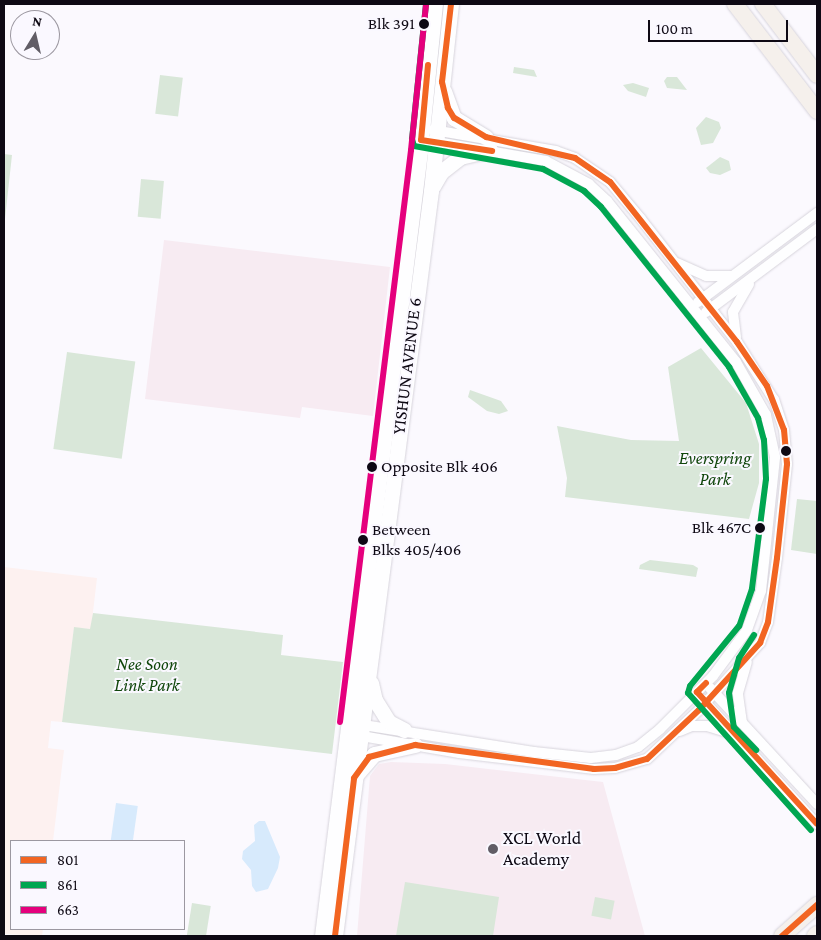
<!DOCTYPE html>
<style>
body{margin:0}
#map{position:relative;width:821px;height:940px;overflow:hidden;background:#fbf9fe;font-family:"Crimson Pro",serif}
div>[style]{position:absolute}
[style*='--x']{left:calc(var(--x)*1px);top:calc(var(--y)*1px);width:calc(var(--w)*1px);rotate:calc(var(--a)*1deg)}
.commercial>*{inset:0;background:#fdf1f0}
.education>*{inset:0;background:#f7ebf2}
.green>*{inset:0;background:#d9e7d9;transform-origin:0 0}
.water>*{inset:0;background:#d7eafc;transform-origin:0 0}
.roads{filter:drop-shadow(0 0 1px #d7d4dc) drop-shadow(0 0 1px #d7d4dc)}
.street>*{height:10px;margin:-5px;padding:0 5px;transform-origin:5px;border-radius:5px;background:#fefeff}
.secondary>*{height:15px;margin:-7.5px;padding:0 7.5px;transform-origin:7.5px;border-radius:7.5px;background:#fefeff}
.primary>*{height:16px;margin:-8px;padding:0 8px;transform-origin:8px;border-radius:8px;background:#f5f0ec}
.bus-1>*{height:6px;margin:-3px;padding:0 3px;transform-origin:3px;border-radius:3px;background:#f26522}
.bus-2>*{height:6px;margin:-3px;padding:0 3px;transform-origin:3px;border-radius:3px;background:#00a651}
.bus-3>*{height:6px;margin:-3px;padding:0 3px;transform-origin:3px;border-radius:3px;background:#e5007d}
.dots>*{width:14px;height:14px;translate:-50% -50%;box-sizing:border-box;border:2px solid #faf8ff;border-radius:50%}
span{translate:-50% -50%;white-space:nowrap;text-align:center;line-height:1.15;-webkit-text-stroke:4px #faf8ff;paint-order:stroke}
.bus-label{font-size:17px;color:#0e0914}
.right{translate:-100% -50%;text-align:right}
.left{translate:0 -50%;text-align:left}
.street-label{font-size:18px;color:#0e0914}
.park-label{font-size:18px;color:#10460b;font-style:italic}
.poi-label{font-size:18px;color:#0e0914}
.frame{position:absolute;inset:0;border:5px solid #0e0914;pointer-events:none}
.legend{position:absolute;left:10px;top:840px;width:175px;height:90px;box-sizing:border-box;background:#faf8ff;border:1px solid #9c98a1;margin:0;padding:6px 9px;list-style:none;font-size:15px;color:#0e0914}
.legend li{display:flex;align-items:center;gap:10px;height:25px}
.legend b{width:25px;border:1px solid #9c98a1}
.north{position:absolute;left:10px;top:10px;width:50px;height:50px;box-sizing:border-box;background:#faf8ff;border:1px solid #9c98a1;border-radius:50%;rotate:9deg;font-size:14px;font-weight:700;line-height:20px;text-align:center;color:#0e0914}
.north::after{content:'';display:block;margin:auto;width:18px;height:22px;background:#615d66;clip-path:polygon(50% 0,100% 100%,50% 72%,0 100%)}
.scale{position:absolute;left:648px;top:20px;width:140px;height:22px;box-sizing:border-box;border:2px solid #0e0914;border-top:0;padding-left:6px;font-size:15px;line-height:18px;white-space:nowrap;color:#0e0914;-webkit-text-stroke:4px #faf8ff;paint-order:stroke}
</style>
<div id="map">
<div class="commercial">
<div style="clip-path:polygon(4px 567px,97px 578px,91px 629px,74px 628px,62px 722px,51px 721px,48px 748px,64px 750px,53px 841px,11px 841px,11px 929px,43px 929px,42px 936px,4px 934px)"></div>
</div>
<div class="education">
<div style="clip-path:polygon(164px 240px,390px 267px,373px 416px,302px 407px,300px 418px,145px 399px)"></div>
<div style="clip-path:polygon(391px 762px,445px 764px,603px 782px,645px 936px,357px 936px,370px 776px,379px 764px)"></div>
</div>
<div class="green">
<div style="clip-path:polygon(514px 67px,534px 70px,537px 77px,513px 73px)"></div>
<div style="left:160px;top:75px;width:23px;height:39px;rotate:7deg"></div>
<div style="clip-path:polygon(667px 77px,677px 77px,687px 90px,667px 88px,664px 81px)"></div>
<div style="clip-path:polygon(633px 83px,649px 88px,646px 97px,628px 91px,623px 85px)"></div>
<div style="clip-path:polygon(706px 117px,719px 122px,721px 128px,713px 143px,701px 145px,696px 128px)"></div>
<div style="clip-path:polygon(4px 154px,12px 155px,4px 228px)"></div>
<div style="clip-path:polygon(720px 157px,729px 161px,731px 170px,720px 175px,710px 173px,706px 168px)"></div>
<div style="left:141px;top:179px;width:23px;height:38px;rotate:5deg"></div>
<div style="clip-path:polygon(701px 348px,746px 403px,759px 444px,759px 483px,749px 519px,565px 497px,567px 478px,557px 426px,631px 440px,679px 441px,668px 367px)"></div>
<div style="left:67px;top:352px;width:69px;height:98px;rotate:8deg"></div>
<div style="clip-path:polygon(470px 390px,501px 401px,508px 411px,499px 414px,487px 411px,468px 397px)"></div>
<div style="clip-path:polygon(797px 499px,817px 501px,817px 554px,791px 550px)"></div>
<div style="clip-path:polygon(650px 560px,693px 565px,698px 568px,696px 577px,639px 569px,640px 565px)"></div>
<div style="clip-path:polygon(93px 613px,283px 635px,281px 655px,343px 662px,332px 754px,62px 722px,74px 627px,90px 629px)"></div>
<div style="clip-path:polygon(405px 882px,499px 897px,493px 936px,396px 936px)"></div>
<div style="left:595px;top:897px;width:20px;height:19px;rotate:11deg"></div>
<div style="left:192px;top:903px;width:19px;height:33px;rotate:9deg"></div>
</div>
<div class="water">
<div style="left:116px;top:803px;width:22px;height:38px;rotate:8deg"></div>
<div style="clip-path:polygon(259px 821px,265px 821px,280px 857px,278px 868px,268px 889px,256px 892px,252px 886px,251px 870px,242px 859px,243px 851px,255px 841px,254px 825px)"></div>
</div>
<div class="roads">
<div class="street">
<div style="--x:677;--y:263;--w:32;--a:24"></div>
<div style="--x:706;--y:276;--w:26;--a:0"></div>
<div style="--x:698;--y:302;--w:149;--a:-36.8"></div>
<div style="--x:706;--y:312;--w:139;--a:-36.8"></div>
<div style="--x:736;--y:337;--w:25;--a:-97"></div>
<div style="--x:733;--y:312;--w:32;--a:-60"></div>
<div style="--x:710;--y:688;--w:158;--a:47.3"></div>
<div style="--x:702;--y:699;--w:170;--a:47.4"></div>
<div style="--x:742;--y:723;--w:30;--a:-98"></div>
<div style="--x:738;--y:693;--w:32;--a:-74"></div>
<div style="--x:357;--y:724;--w:179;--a:9"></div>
<div style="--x:534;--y:752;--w:57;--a:6"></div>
<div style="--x:591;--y:758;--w:25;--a:-7"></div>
<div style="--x:616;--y:755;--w:23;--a:-20"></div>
<div style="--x:638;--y:747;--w:28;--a:-39"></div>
<div style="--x:660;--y:729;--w:75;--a:-45"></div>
<div style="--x:713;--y:676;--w:57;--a:-53.5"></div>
<div style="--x:747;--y:630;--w:41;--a:-70.3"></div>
<div style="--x:761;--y:591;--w:135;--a:-84"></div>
<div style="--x:775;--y:457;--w:43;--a:-102.1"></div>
<div style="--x:766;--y:415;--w:61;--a:-119.5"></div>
<div style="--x:736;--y:362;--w:206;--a:-128.7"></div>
<div style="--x:607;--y:201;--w:25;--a:-137"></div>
<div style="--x:589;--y:184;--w:49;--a:-151.9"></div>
<div style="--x:546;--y:161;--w:117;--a:-170.1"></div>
<div style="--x:680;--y:731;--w:13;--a:-23"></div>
<div style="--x:692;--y:726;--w:15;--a:0"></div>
<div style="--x:707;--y:726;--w:28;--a:17"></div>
<div style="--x:356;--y:735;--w:105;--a:9.9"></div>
<div style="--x:459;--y:753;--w:136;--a:6.8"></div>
<div style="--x:594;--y:769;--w:21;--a:-3"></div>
<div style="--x:615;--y:768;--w:33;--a:-16"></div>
<div style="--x:647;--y:759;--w:71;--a:-43.3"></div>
<div style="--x:699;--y:710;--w:91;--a:-47.7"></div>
<div style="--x:760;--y:643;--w:22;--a:-69"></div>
<div style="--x:768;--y:622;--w:65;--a:-82"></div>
<div style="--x:777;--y:558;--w:95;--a:-83.9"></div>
<div style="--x:787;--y:464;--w:34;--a:-95"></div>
<div style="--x:784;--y:430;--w:32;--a:-108"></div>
<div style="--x:774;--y:400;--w:69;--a:-122.5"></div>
<div style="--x:737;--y:342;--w:156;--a:-128"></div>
<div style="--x:641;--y:219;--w:48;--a:-130"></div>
<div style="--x:610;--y:182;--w:42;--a:-145.6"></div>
<div style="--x:575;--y:158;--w:20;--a:-160"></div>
<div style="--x:556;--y:151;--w:125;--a:-170.3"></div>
</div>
<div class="secondary">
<div style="--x:444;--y:91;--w:29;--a:70"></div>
<div style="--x:454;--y:118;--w:37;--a:31"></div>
<div style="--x:433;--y:186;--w:16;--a:-60"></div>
<div style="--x:441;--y:172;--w:24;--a:-38"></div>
<div style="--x:460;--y:157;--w:31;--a:-13"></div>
<div style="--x:371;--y:683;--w:17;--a:77"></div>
<div style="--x:375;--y:700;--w:26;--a:58"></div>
<div style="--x:389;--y:722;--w:17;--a:28"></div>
<div style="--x:355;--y:776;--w:29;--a:-49"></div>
<div style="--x:374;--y:754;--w:42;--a:-12.4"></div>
<div style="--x:322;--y:936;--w:791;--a:-82.88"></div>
<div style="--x:420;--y:151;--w:148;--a:-84.2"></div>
<div style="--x:335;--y:936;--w:751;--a:-82.66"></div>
<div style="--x:431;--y:191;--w:188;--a:-83.9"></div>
</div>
<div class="primary">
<div style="--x:735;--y:4;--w:135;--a:52.5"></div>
<div style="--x:763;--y:4;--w:89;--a:52.7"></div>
<div style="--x:782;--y:936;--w:47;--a:-41.5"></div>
<div style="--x:815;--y:936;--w:3;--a:-45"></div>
</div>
</div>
<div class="bus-1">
<div style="--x:428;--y:65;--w:75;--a:95.3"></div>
<div style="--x:421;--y:140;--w:72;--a:8.8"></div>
<div style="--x:706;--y:683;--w:13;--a:135"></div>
<div style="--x:697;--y:692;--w:178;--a:47.7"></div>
<div style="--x:335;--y:936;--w:159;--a:-83.1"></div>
<div style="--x:354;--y:778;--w:26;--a:-54"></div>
<div style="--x:369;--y:757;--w:48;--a:-14.6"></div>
<div style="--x:415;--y:745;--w:181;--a:7.6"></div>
<div style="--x:594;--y:769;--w:21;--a:-3"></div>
<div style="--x:615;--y:768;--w:33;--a:-16"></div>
<div style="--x:647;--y:759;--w:71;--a:-43.3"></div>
<div style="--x:699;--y:710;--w:91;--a:-47.7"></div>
<div style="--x:760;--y:643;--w:22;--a:-69"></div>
<div style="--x:768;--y:622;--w:65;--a:-82"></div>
<div style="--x:777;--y:558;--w:95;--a:-83.9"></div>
<div style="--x:787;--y:464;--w:34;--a:-95"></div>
<div style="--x:784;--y:430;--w:47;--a:-111.1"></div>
<div style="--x:767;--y:386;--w:53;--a:-124.3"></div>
<div style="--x:737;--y:342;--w:204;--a:-128.4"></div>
<div style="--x:610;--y:182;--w:42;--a:-145.6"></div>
<div style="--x:575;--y:158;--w:91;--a:-166.7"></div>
<div style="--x:486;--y:137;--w:37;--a:-149"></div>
<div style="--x:454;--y:118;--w:12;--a:-121"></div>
<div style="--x:448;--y:108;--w:27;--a:-103"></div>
<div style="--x:442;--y:82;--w:79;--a:-83.4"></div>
<div style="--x:782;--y:936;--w:47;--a:-41.5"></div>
</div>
<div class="bus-2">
<div style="--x:426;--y:4;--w:136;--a:95.9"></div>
<div style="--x:412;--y:139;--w:7;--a:74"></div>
<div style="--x:414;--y:146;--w:131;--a:10.1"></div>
<div style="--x:543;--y:169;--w:47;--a:28.2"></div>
<div style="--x:584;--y:191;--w:23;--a:43"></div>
<div style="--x:601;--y:207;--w:205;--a:51.3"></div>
<div style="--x:729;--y:367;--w:59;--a:60.4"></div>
<div style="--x:758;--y:418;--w:23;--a:75"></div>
<div style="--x:764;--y:440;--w:39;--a:87"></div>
<div style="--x:766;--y:479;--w:111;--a:97.3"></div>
<div style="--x:752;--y:589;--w:39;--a:109"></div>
<div style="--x:739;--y:626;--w:77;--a:129.2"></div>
<div style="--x:690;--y:686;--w:7;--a:106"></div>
<div style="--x:688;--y:693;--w:184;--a:48.1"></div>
<div style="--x:754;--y:635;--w:27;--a:123"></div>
<div style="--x:739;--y:658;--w:36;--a:106"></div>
<div style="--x:729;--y:693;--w:34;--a:82"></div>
<div style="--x:734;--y:727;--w:32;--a:46"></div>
</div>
<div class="bus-3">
<div style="--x:340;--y:722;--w:576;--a:-82.92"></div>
<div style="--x:411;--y:150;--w:147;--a:-84.1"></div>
</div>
<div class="dots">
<div style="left:424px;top:24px;background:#0e0914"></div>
<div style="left:786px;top:451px;background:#0e0914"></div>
<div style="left:372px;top:467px;background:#0e0914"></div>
<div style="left:760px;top:528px;background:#0e0914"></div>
<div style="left:363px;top:540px;background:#0e0914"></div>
<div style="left:493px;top:849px;background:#615d66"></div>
</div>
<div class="bus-label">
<span class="right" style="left:415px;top:24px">Blk 391</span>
<span class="left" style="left:381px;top:467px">Opposite Blk 406</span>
<span class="right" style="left:751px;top:528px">Blk 467C</span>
<span class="left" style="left:372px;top:540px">Between<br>Blks 405/406</span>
</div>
<div class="street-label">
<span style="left:407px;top:366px;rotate:-83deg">YISHUN AVENUE 6</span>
</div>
<div class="park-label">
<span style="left:715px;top:469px">Everspring<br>Park</span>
<span style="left:147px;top:675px">Nee Soon<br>Link Park</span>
</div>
<div class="poi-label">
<span class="left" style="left:503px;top:849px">XCL World<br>Academy</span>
</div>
<div class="frame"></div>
<ul class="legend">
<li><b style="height:6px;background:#f26522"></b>801</li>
<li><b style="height:6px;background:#00a651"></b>861</li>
<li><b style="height:6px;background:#e5007d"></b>663</li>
</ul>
<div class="north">N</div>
<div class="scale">100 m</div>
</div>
